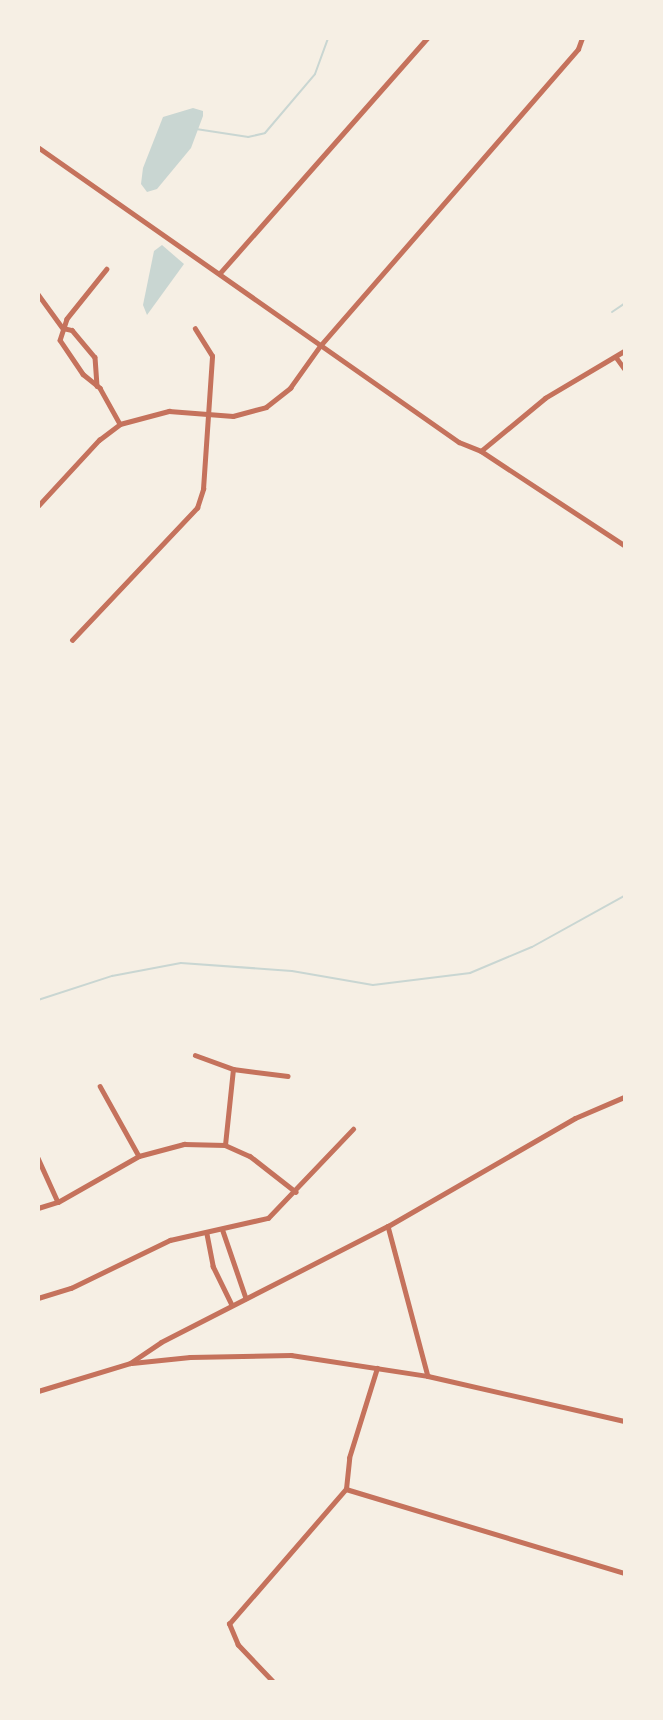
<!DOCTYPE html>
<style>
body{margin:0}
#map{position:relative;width:663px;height:1720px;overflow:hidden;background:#f6efe4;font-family:Figtree,sans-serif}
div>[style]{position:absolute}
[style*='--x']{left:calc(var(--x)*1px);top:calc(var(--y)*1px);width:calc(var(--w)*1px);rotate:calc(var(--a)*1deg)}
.water>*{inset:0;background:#c9d6d2}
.stream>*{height:2px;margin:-1px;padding:0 1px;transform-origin:1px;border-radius:1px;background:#c9d6d2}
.minor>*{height:4.5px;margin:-2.25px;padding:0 2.25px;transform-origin:2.25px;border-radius:2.25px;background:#c5725c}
.tertiary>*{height:5px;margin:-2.5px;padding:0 2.5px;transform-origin:2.5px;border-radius:2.5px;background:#c5725c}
span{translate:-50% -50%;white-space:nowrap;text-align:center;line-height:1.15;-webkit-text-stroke:5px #f6efe4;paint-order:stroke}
.frame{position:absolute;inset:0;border:40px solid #f6efe4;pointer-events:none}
</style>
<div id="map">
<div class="water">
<div style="clip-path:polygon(193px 108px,203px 111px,203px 116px,191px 148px,157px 189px,147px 192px,141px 184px,143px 168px,163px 117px)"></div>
<div style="clip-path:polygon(162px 245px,184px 264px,147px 315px,143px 305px,154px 251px)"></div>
</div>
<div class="stream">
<div style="--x:196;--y:129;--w:53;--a:8.7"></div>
<div style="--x:248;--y:137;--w:17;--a:-13"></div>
<div style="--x:265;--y:133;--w:77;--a:-49.7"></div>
<div style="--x:315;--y:74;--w:38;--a:-70"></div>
<div style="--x:612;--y:312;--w:14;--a:-34"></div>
<div style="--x:38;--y:1000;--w:78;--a:-18"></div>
<div style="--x:112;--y:976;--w:70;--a:-10.7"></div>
<div style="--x:181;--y:963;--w:111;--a:4.1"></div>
<div style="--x:292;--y:971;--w:82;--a:9.8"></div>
<div style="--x:373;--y:985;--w:98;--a:-7.1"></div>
<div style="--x:470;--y:973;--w:67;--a:-22.8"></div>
<div style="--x:532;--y:947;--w:105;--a:-29"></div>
</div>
<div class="minor">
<div style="--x:38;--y:147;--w:514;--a:35.02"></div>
<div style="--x:459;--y:442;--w:24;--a:22"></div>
<div style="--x:481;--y:451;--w:171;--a:33.3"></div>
<div style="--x:107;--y:269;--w:64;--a:128.7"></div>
<div style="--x:67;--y:319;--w:22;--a:108"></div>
<div style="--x:60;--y:340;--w:41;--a:55.9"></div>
<div style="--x:83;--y:374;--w:22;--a:39"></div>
<div style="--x:100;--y:388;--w:41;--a:60.9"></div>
<div style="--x:220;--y:273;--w:313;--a:-48.6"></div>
<div style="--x:38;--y:294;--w:41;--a:54"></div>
<div style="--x:63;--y:328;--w:9;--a:13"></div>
<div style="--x:72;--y:330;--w:35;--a:50"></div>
<div style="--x:95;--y:357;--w:29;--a:86"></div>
<div style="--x:616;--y:357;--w:14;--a:54"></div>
<div style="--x:481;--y:451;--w:83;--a:-39.6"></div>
<div style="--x:545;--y:398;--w:92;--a:-30.7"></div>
<div style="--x:38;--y:506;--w:90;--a:-47.3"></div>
<div style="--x:99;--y:440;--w:26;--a:-37"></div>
<div style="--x:120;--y:424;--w:51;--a:-14.9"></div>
<div style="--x:169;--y:411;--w:64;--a:4.5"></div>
<div style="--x:233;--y:416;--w:34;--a:-15"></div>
<div style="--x:266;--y:407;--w:31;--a:-38"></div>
<div style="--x:290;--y:388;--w:52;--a:-54.5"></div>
<div style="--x:320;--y:346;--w:393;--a:-49"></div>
<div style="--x:578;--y:49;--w:12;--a:-70"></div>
<div style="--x:72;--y:640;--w:182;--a:-46.6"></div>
<div style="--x:197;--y:508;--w:20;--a:-72"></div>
<div style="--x:203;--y:489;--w:133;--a:-86.1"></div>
<div style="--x:212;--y:356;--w:32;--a:-122"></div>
<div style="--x:195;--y:1055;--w:40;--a:20.2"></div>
<div style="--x:233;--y:1069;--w:55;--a:7.3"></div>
<div style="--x:100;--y:1086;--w:80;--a:60.9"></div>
<div style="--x:225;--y:1145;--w:76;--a:-84"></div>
<div style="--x:38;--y:1158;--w:48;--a:65.6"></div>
<div style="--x:38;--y:1208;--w:21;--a:-17"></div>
<div style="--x:58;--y:1202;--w:93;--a:-29.6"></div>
<div style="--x:139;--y:1156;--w:47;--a:-14.9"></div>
<div style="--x:184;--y:1144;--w:41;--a:1.4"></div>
<div style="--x:225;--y:1145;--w:27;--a:24"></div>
<div style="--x:250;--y:1156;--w:58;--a:38"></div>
<div style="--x:388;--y:1226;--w:155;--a:75.1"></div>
<div style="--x:223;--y:1231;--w:71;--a:71.1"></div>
<div style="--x:207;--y:1234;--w:33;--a:79"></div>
<div style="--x:213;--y:1266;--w:43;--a:64"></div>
<div style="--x:38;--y:1298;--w:34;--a:-17"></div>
<div style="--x:71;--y:1288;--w:110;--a:-25.9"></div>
<div style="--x:170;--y:1240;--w:100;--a:-12.7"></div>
<div style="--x:268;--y:1218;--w:123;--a:-46.3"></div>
<div style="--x:132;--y:1363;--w:58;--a:-5.9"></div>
<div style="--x:190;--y:1357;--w:101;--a:-1.1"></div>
<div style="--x:291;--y:1355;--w:139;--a:8.7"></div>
<div style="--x:428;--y:1376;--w:201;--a:12.9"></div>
<div style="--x:346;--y:1489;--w:290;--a:16.8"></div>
<div style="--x:346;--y:1489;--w:31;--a:-84"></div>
<div style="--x:349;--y:1458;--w:94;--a:-72.7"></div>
<div style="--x:273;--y:1682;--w:51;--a:-133.4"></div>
<div style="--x:238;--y:1645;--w:23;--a:-113"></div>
<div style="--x:229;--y:1624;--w:179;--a:-49.1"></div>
</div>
<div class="tertiary">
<div style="--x:38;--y:1391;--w:96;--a:-16.9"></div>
<div style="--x:130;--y:1363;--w:37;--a:-34"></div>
<div style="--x:161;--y:1342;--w:255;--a:-27.1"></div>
<div style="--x:388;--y:1226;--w:216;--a:-30"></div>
<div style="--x:575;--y:1118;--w:53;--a:-23.2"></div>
</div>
<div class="frame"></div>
</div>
